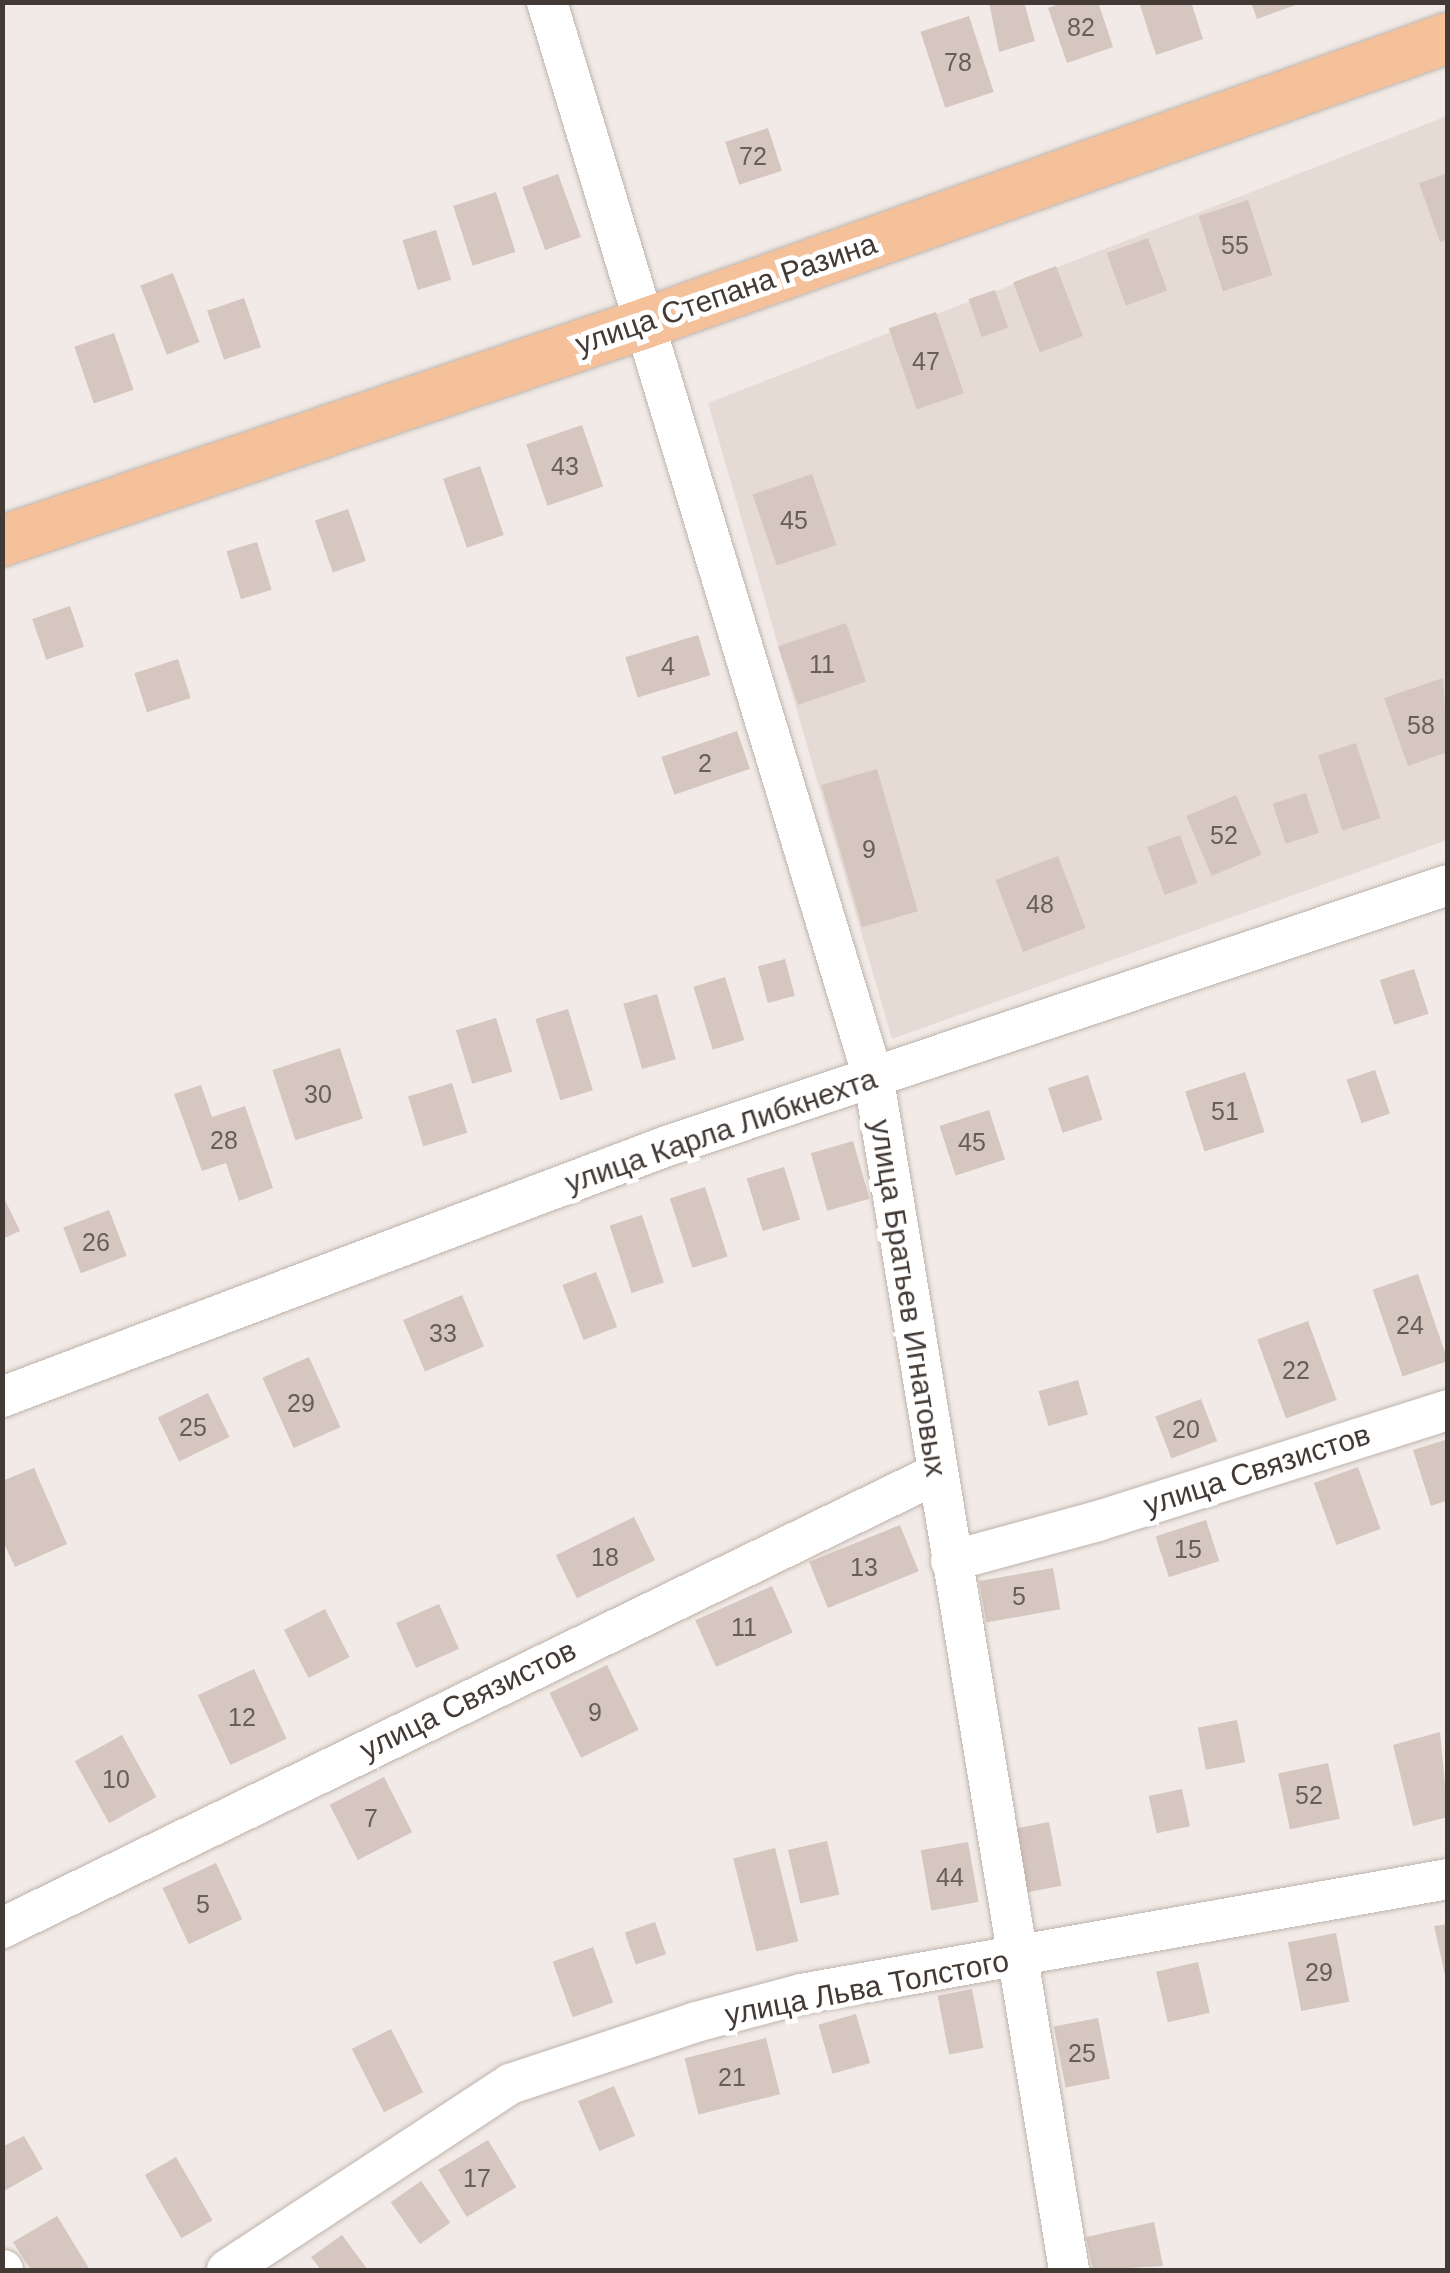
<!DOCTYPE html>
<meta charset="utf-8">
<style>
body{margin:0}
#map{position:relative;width:1450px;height:2273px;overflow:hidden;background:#f1eae6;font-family:Arial,sans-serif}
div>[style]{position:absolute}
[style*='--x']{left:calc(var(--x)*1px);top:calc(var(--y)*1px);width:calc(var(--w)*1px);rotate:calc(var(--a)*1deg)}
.residential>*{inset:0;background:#e5dbd4}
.building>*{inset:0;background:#d5c6bf;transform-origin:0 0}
.roads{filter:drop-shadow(0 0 2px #bfb3ac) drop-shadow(0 0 2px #bfb3ac)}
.minor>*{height:40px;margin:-20px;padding:0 20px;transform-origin:20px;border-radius:20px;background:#fff}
.major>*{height:50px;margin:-25px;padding:0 25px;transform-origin:25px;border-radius:25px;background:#f5c19b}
span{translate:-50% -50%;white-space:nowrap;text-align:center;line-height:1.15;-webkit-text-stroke:10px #fff;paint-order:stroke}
.number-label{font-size:25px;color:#685d58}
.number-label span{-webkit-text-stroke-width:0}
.street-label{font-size:30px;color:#433a36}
.frame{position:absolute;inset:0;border:5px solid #433a36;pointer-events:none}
</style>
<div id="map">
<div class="residential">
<div style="clip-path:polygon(1447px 116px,1447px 840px,892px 1039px,708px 403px)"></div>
</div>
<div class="building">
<div style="clip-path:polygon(989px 2px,1024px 2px,1035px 41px,999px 52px)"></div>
<div style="clip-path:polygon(1065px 2px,1098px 2px,1113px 47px,1067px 63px,1048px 8px)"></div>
<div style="clip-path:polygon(1139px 2px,1191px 2px,1203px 39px,1156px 55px)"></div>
<div style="clip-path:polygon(1251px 2px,1301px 2px,1301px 3px,1257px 19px)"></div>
<div style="left:969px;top:16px;width:80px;height:51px;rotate:72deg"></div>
<div style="left:768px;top:128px;width:45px;height:45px;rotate:72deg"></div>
<div style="clip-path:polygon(1448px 173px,1448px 239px,1440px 242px,1419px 183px)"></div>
<div style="left:558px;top:174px;width:67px;height:38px;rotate:70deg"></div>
<div style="left:496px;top:192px;width:63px;height:45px;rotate:72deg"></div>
<div style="left:1248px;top:200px;width:79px;height:52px;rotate:72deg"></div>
<div style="left:436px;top:230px;width:52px;height:35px;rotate:73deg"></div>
<div style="left:1148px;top:238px;width:56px;height:44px;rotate:70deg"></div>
<div style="left:1056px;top:266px;width:75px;height:46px;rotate:69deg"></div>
<div style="left:173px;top:273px;width:74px;height:35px;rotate:69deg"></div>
<div style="left:995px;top:290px;width:40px;height:28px;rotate:71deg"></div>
<div style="left:244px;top:298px;width:52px;height:39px;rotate:71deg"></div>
<div style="left:936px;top:312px;width:86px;height:50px;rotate:71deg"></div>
<div style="left:114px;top:333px;width:60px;height:42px;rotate:71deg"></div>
<div style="left:582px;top:425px;width:65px;height:59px;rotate:71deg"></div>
<div style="left:480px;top:466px;width:73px;height:39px;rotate:71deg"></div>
<div style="left:812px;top:474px;width:75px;height:63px;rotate:71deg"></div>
<div style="left:348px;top:509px;width:55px;height:35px;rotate:71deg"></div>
<div style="left:257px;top:542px;width:50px;height:32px;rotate:73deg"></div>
<div style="left:70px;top:606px;width:43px;height:40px;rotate:71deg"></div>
<div style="left:846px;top:623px;width:62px;height:72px;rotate:71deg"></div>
<div style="left:698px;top:635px;width:42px;height:76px;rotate:73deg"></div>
<div style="left:178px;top:659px;width:41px;height:46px;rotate:72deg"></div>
<div style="clip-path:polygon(1443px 678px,1448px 752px,1408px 766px,1384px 698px)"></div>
<div style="left:737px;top:731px;width:40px;height:80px;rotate:71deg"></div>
<div style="left:1356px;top:743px;width:79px;height:40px;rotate:72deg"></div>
<div style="left:877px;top:769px;width:148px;height:58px;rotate:74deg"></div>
<div style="left:1306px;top:793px;width:42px;height:35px;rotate:72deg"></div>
<div style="left:1236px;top:795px;width:65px;height:54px;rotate:67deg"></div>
<div style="left:1180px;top:835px;width:51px;height:35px;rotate:70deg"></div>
<div style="left:1058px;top:856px;width:77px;height:67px;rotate:69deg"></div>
<div style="left:785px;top:959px;width:38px;height:28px;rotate:75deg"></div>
<div style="left:1414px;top:969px;width:47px;height:36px;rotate:72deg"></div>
<div style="left:725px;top:977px;width:66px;height:33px;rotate:73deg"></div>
<div style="left:657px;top:994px;width:68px;height:35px;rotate:74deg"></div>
<div style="left:568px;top:1009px;width:85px;height:34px;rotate:73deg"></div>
<div style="left:496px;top:1018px;width:56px;height:42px;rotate:73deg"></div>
<div style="left:340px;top:1048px;width:74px;height:71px;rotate:72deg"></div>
<div style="left:1375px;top:1070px;width:46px;height:30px;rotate:71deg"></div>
<div style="left:1245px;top:1072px;width:63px;height:63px;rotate:72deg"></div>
<div style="left:1088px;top:1075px;width:47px;height:42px;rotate:72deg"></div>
<div style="left:452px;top:1083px;width:52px;height:46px;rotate:73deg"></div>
<div style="clip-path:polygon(201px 1085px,212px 1117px,245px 1106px,273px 1188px,239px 1201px,226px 1163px,202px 1171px,174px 1094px)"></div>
<div style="left:989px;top:1110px;width:52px;height:52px;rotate:72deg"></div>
<div style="left:853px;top:1141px;width:60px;height:44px;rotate:74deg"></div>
<div style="left:784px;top:1167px;width:55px;height:39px;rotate:73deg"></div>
<div style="left:705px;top:1187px;width:73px;height:37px;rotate:72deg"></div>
<div style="clip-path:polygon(2px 1194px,20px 1231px,2px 1239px)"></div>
<div style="left:109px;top:1210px;width:49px;height:49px;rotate:69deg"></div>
<div style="left:642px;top:1215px;width:71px;height:34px;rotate:72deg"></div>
<div style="left:596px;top:1272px;width:59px;height:36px;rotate:69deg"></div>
<div style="left:1418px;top:1274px;width:92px;height:48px;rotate:71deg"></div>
<div style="left:462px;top:1295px;width:56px;height:64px;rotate:67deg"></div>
<div style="left:1308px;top:1321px;width:84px;height:54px;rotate:70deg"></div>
<div style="left:309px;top:1357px;width:77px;height:51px;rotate:66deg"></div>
<div style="left:1078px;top:1380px;width:36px;height:41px;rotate:74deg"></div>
<div style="left:208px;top:1393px;width:49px;height:56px;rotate:64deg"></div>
<div style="left:1201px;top:1399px;width:45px;height:49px;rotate:69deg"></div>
<div style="clip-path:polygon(1448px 1439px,1448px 1500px,1431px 1506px,1413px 1450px)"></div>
<div style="left:1358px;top:1467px;width:66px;height:47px;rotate:70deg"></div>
<div style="clip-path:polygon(34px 1468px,67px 1544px,15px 1567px,2px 1539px,2px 1481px)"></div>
<div style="left:634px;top:1517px;width:48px;height:87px;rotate:64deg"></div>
<div style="left:1206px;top:1520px;width:43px;height:53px;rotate:72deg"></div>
<div style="left:900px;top:1525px;width:50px;height:98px;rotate:68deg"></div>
<div style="left:1053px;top:1568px;width:42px;height:75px;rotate:80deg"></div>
<div style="left:772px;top:1586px;width:51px;height:84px;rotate:66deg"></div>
<div style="left:439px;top:1604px;width:49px;height:47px;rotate:66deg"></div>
<div style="left:325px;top:1609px;width:54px;height:46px;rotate:63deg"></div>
<div style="left:607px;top:1665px;width:72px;height:64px;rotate:64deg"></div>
<div style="left:254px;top:1669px;width:77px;height:62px;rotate:65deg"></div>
<div style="left:1237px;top:1720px;width:43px;height:40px;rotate:79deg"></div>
<div style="clip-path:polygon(1440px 1732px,1448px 1817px,1413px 1826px,1393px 1745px)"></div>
<div style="left:122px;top:1735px;width:71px;height:54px;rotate:61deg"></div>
<div style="left:1328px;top:1763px;width:57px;height:51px;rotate:78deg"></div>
<div style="left:384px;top:1777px;width:62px;height:61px;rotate:63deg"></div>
<div style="left:1182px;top:1789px;width:38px;height:34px;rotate:78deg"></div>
<div style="left:1049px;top:1822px;width:65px;height:37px;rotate:79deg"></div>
<div style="left:827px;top:1841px;width:55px;height:40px;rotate:77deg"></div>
<div style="left:968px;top:1842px;width:61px;height:48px;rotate:80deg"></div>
<div style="left:775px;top:1848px;width:96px;height:43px;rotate:76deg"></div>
<div style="left:216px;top:1863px;width:62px;height:59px;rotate:65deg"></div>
<div style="left:655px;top:1922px;width:34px;height:32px;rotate:71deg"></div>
<div style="clip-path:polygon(1448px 1924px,1448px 1979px,1446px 1979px,1434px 1926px)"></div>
<div style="left:1336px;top:1933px;width:70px;height:49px;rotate:79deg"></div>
<div style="left:593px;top:1947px;width:59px;height:43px;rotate:70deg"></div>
<div style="left:1198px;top:1962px;width:52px;height:43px;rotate:77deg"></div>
<div style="left:972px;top:1989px;width:60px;height:35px;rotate:79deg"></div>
<div style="left:856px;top:2014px;width:51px;height:39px;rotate:74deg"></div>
<div style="left:1098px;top:2018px;width:62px;height:45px;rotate:79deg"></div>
<div style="left:391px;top:2029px;width:71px;height:44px;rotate:63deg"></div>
<div style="left:766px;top:2038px;width:58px;height:84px;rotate:76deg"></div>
<div style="left:614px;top:2086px;width:54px;height:39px;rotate:67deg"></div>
<div style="clip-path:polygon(24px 2136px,43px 2169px,2px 2192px,2px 2147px)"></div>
<div style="left:488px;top:2140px;width:55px;height:58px;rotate:59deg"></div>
<div style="left:176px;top:2157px;width:73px;height:36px;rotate:60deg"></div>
<div style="left:421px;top:2181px;width:51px;height:37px;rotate:55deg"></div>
<div style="clip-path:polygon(57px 2216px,90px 2270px,31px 2270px,13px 2242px)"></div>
<div style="clip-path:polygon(1154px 2222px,1163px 2266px,1093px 2270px,1086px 2237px)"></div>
<div style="clip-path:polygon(342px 2235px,368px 2270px,321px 2270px,311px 2257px)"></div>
</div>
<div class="roads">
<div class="minor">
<div style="--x:547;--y:2;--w:1127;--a:73.13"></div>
<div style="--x:874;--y:1080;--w:1206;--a:80.69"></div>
<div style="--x:2;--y:1397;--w:711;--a:-20.68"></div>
<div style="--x:667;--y:1146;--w:823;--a:-18.48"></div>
<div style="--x:951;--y:1561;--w:152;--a:-15.2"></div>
<div style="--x:1098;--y:1521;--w:367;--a:-17.6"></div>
<div style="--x:2;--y:1928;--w:1036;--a:-25.92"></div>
<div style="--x:2;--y:2270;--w:1;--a:0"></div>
<div style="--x:227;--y:2270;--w:339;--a:-33.3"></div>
<div style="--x:510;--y:2084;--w:196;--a:-18.4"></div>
<div style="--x:696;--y:2022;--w:109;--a:-14.9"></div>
<div style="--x:801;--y:1994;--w:657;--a:-10.08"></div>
</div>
<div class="major">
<div style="--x:2;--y:541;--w:683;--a:-18.7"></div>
<div style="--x:649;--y:322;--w:848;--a:-19.57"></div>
</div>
</div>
<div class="number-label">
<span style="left:1081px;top:27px">82</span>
<span style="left:958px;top:62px">78</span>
<span style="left:753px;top:156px">72</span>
<span style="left:1235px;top:245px">55</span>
<span style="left:926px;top:361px">47</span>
<span style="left:565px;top:466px">43</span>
<span style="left:794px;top:520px">45</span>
<span style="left:822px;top:664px">11</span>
<span style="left:668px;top:666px">4</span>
<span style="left:1421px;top:725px">58</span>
<span style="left:705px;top:763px">2</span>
<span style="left:1224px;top:835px">52</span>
<span style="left:869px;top:849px">9</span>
<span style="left:1040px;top:904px">48</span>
<span style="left:318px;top:1094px">30</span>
<span style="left:1225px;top:1111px">51</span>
<span style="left:224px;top:1140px">28</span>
<span style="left:972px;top:1142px">45</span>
<span style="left:96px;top:1242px">26</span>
<span style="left:1410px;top:1325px">24</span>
<span style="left:443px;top:1333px">33</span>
<span style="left:1296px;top:1370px">22</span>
<span style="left:301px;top:1403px">29</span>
<span style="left:193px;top:1427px">25</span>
<span style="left:1186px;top:1429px">20</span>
<span style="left:1188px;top:1549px">15</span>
<span style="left:605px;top:1557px">18</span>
<span style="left:864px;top:1567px">13</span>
<span style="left:1019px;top:1596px">5</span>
<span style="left:744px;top:1627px">11</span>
<span style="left:595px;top:1712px">9</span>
<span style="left:242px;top:1717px">12</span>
<span style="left:116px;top:1779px">10</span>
<span style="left:1309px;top:1795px">52</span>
<span style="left:371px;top:1818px">7</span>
<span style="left:950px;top:1877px">44</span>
<span style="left:203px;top:1904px">5</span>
<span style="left:1319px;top:1972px">29</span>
<span style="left:1082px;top:2053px">25</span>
<span style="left:732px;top:2077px">21</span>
<span style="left:477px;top:2178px">17</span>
</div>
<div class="street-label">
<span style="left:726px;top:294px;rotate:-19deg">улица Степана Разина</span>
<span style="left:721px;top:1131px;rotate:-19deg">улица Карла Либкнехта</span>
<span style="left:908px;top:1298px;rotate:81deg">улица Братьев Игнатовых</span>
<span style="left:1257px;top:1470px;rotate:-18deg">улица Связистов</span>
<span style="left:468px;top:1700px;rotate:-26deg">улица Связистов</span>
<span style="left:867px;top:1988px;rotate:-11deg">улица Льва Толстого</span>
</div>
<div class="frame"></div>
</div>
